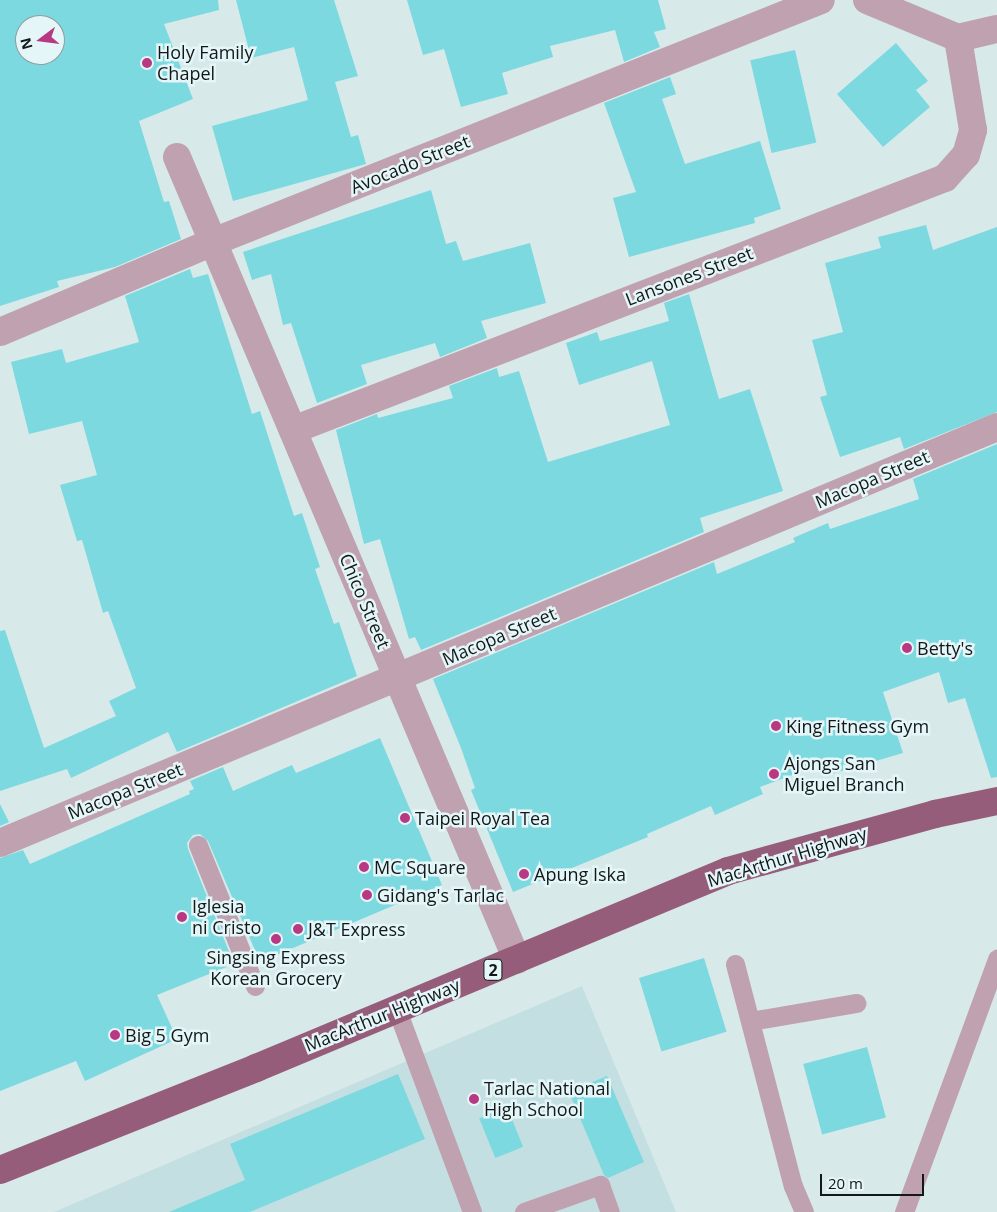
<!DOCTYPE html>
<style>
body{margin:0}
#map{position:relative;width:997px;height:1212px;overflow:hidden;background:#d8e9ea;font-family:"Open Sans",sans-serif}
div>[style]{position:absolute}
[style*='--x']{left:calc(var(--x)*1px);top:calc(var(--y)*1px);width:calc(var(--w)*1px);rotate:calc(var(--a)*1deg)}
.built>*{inset:0;background:#c4dfe1}
.building>*{inset:0;background:#7cd9e0;transform-origin:0 0}
.service>*{height:19px;margin:-9.5px;padding:0 9.5px;transform-origin:9.5px;border-radius:9.5px;background:#bfa1af}
.minor>*{height:28px;margin:-14px;padding:0 14px;transform-origin:14px;border-radius:14px;background:#bfa1af}
.trunk>*{height:28px;margin:-14px;padding:0 14px;transform-origin:14px;border-radius:14px;background:#955d7a}
.dots>*{width:14px;height:14px;translate:-50% -50%;box-sizing:border-box;border:2px solid #e5f6f8;border-radius:50%}
span{translate:-50% -50%;white-space:nowrap;text-align:center;line-height:1.15;-webkit-text-stroke:5px #e5f6f8;paint-order:stroke}
.shield-label span{padding:1px 4px;background:#e5f6f8;border:1px solid;border-radius:4px;-webkit-text-stroke-width:0}
.shield-label{font-size:16px;color:#121819;font-weight:700}
.poi-label{font-size:18px;color:#121819}
.left{translate:0 -50%;text-align:left}
.street-label{font-size:18px;color:#121819}
.north{position:absolute;left:15px;top:15px;width:50px;height:50px;box-sizing:border-box;background:#e5f6f8;border:1px solid #919d9f;border-radius:50%;rotate:255deg;font-size:14px;font-weight:700;line-height:20px;text-align:center;color:#121819}
.north::after{content:'';display:block;margin:auto;width:18px;height:22px;background:#b83884;clip-path:polygon(50% 0,100% 100%,50% 72%,0 100%)}
.scale{position:absolute;left:820px;top:1174px;width:104px;height:22px;box-sizing:border-box;border:2px solid #121819;border-top:0;padding-left:6px;font-size:15px;line-height:18px;white-space:nowrap;color:#121819;-webkit-text-stroke:4px #e5f6f8;paint-order:stroke}
</style>
<div id="map">
<div class="built">
<div style="clip-path:polygon(582px 986px,676px 1212px,54px 1212px)"></div>
</div>
<div class="building">
<div style="clip-path:polygon(evenodd,0 0,218px 0,219px 10px,164px 24px,193px 99px,139px 121px,164px 202px,169px 201px,181px 239px,115px 267px,57px 281px,59px 287px,0 306px,0 0,25px 25px,55px 25px,55px 55px,25px 55px,25px 25px)"></div>
<div style="clip-path:polygon(236px 0,334px 0,358px 76px,335px 82px,351px 137px,358px 135px,366px 164px,233px 201px,212px 126px,308px 100px,294px 47px,251px 58px)"></div>
<div style="clip-path:polygon(407px 0,658px 0,666px 29px,654px 32px,660px 47px,624px 62px,615px 30px,550px 46px,553px 57px,502px 73px,508px 94px,461px 107px,444px 49px,423px 55px)"></div>
<div style="clip-path:polygon(896px 43px,928px 81px,916px 90px,930px 107px,883px 147px,837px 94px)"></div>
<div style="left:795px;top:50px;width:95px;height:46px;rotate:77deg"></div>
<div style="clip-path:polygon(670px 77px,676px 94px,662px 99px,685px 164px,760px 141px,781px 209px,754px 218px,755px 223px,629px 257px,613px 198px,636px 192px,604px 103px)"></div>
<div style="clip-path:polygon(431px 190px,446px 244px,456px 241px,463px 261px,530px 243px,546px 303px,481px 321px,487px 338px,440px 357px,435px 343px,361px 365px,367px 384px,317px 403px,291px 323px,283px 325px,271px 274px,252px 280px,243px 252px)"></div>
<div style="clip-path:polygon(926px 225px,933px 250px,997px 227px,997px 412px,904px 449px,900px 437px,840px 457px,820px 397px,827px 395px,812px 340px,843px 332px,825px 263px,881px 248px,878px 237px)"></div>
<div style="clip-path:polygon(190px 269px,193px 278px,208px 274px,252px 414px,260px 411px,294px 516px,302px 513px,320px 567px,315px 569px,334px 624px,339px 622px,357px 676px,177px 752px,168px 732px,71px 778px,67px 769px,0 791px,0 631px,5px 630px,44px 748px,116px 716px,109px 701px,136px 688px,108px 611px,103px 613px,82px 540px,77px 541px,60px 485px,97px 475px,82px 421px,29px 434px,11px 362px,62px 349px,66px 363px,139px 342px,125px 296px)"></div>
<div style="clip-path:polygon(689px 294px,719px 399px,750px 389px,783px 491px,700px 518px,704px 532px,421px 650px,415px 637px,409px 639px,380px 539px,364px 544px,336px 430px,377px 414px,378px 418px,453px 398px,449px 386px,497px 368px,499px 377px,519px 371px,548px 462px,670px 425px,652px 361px,579px 385px,566px 343px,597px 332px,600px 341px,669px 321px,664px 303px)"></div>
<div style="clip-path:polygon(997px 444px,997px 777px,991px 778px,965px 698px,948px 703px,939px 672px,883px 692px,903px 753px,828px 775px,825px 763px,760px 787px,763px 794px,715px 815px,711px 806px,647px 834px,648px 837px,513px 892px,471px 790px,475px 788px,461px 748px,433px 679px,714px 562px,717px 574px,795px 542px,793px 538px,828px 523px,830px 529px,919px 499px,913px 479px)"></div>
<div style="clip-path:polygon(380px 738px,442px 885px,260px 962px,208px 841px,200px 834px,193px 835px,187px 843px,188px 849px,234px 964px,157px 995px,177px 1039px,85px 1081px,76px 1061px,0 1091px,0 858px,23px 850px,30px 864px,190px 794px,189px 791px,194px 789px,190px 781px,223px 767px,233px 791px,292px 765px,296px 773px)"></div>
<div style="clip-path:polygon(0 804px,9px 822px,0 826px)"></div>
<div style="left:704px;top:958px;width:77px;height:68px;rotate:73deg"></div>
<div style="left:867px;top:1047px;width:73px;height:66px;rotate:75deg"></div>
<div style="clip-path:polygon(398px 1074px,425px 1139px,250px 1212px,169px 1212px,245px 1180px,230px 1144px)"></div>
<div style="clip-path:polygon(607px 1076px,644px 1162px,608px 1178px,604px 1175px,569px 1092px)"></div>
<div style="left:507px;top:1107px;width:43px;height:30px;rotate:68deg"></div>
</div>
<div class="service">
<div style="--x:198;--y:845;--w:152;--a:68"></div>
<div style="--x:735;--y:964;--w:229;--a:75.4"></div>
<div style="--x:793;--y:1186;--w:28;--a:67"></div>
<div style="--x:397;--y:1010;--w:215;--a:69.6"></div>
<div style="--x:750;--y:1021;--w:108;--a:-9.6"></div>
<div style="--x:524;--y:1212;--w:81;--a:-19.6"></div>
<div style="--x:600;--y:1185;--w:29;--a:70"></div>
<div style="--x:904;--y:1212;--w:270;--a:-69.8"></div>
</div>
<div class="minor">
<div style="--x:867;--y:0;--w:99;--a:22.7"></div>
<div style="--x:958;--y:38;--w:40;--a:-13"></div>
<div style="--x:177;--y:157;--w:872;--a:67.05"></div>
<div style="--x:0;--y:332;--w:231;--a:-22.9"></div>
<div style="--x:213;--y:242;--w:654;--a:-21.7"></div>
<div style="--x:293;--y:430;--w:699;--a:-21.13"></div>
<div style="--x:945;--y:178;--w:31;--a:-48"></div>
<div style="--x:966;--y:155;--w:26;--a:-74"></div>
<div style="--x:973;--y:130;--w:93;--a:-99.3"></div>
<div style="--x:0;--y:843;--w:1080;--a:-22.65"></div>
</div>
<div class="trunk">
<div style="--x:0;--y:1170;--w:276;--a:-21.7"></div>
<div style="--x:256;--y:1068;--w:511;--a:-22.65"></div>
<div style="--x:728;--y:871;--w:215;--a:-15.4"></div>
<div style="--x:935;--y:814;--w:63;--a:-11.8"></div>
</div>
<div class="dots">
<div style="left:147px;top:63px;background:#b83884"></div>
<div style="left:907px;top:648px;background:#b83884"></div>
<div style="left:776px;top:726px;background:#b83884"></div>
<div style="left:774px;top:774px;background:#b83884"></div>
<div style="left:405px;top:818px;background:#b83884"></div>
<div style="left:364px;top:867px;background:#b83884"></div>
<div style="left:524px;top:874px;background:#b83884"></div>
<div style="left:367px;top:895px;background:#b83884"></div>
<div style="left:182px;top:917px;background:#b83884"></div>
<div style="left:298px;top:929px;background:#b83884"></div>
<div style="left:276px;top:939px;background:#b83884"></div>
<div style="left:115px;top:1035px;background:#b83884"></div>
<div style="left:474px;top:1099px;background:#b83884"></div>
</div>
<div class="shield-label">
<span style="left:493px;top:970px">2</span>
</div>
<div class="poi-label">
<span class="left" style="left:157px;top:63px">Holy Family<br>Chapel</span>
<span class="left" style="left:917px;top:648px">Betty's</span>
<span class="left" style="left:786px;top:726px">King Fitness Gym</span>
<span class="left" style="left:784px;top:774px">Ajongs San<br>Miguel Branch</span>
<span class="left" style="left:415px;top:818px">Taipei Royal Tea</span>
<span class="left" style="left:374px;top:867px">MC Square</span>
<span class="left" style="left:534px;top:874px">Apung Iska</span>
<span class="left" style="left:377px;top:895px">Gidang's Tarlac</span>
<span class="left" style="left:192px;top:917px">Iglesia<br>ni Cristo</span>
<span class="left" style="left:308px;top:929px">J&amp;T Express</span>
<span style="left:276px;top:968px">Singsing Express<br>Korean Grocery</span>
<span class="left" style="left:125px;top:1035px">Big 5 Gym</span>
<span class="left" style="left:484px;top:1099px">Tarlac National<br>High School</span>
</div>
<div class="street-label">
<span style="left:410px;top:164px;rotate:-22deg">Avocado Street</span>
<span style="left:689px;top:276px;rotate:-21deg">Lansones Street</span>
<span style="left:872px;top:479px;rotate:-23deg">Macopa Street</span>
<span style="left:365px;top:601px;rotate:67deg">Chico Street</span>
<span style="left:499px;top:636px;rotate:-23deg">Macopa Street</span>
<span style="left:125px;top:791px;rotate:-22deg">Macopa Street</span>
<span style="left:787px;top:857px;rotate:-17deg">MacArthur Highway</span>
<span style="left:382px;top:1015px;rotate:-22deg">MacArthur Highway</span>
</div>
<div class="north">N</div>
<div class="scale">20 m</div>
</div>
